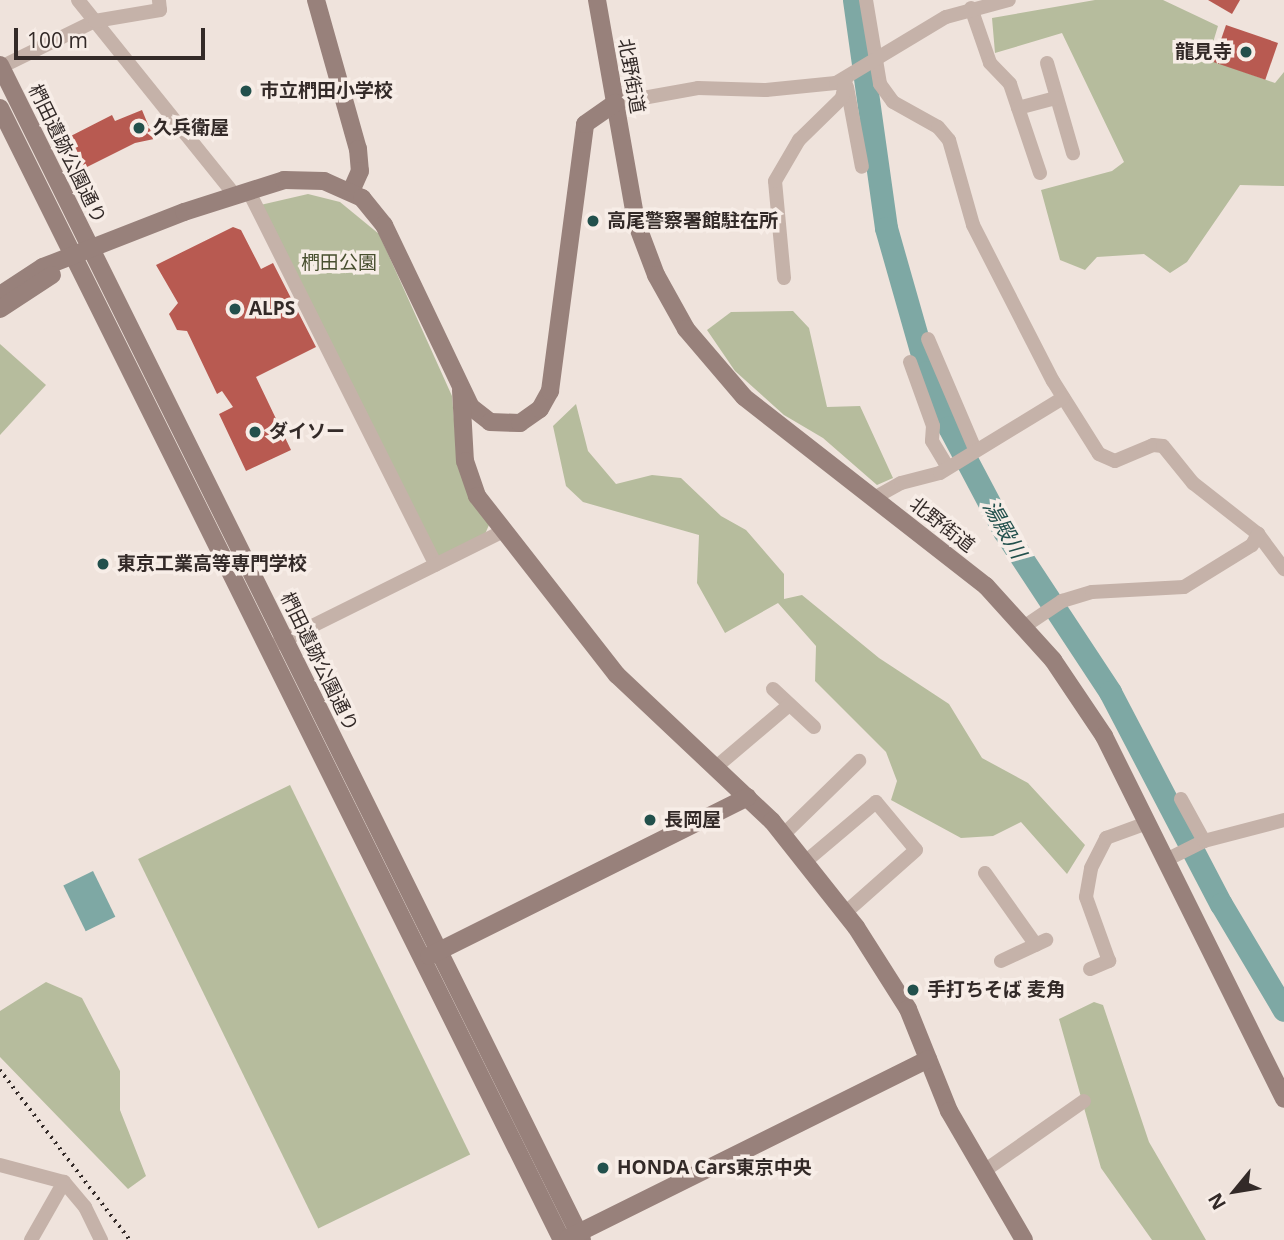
<!DOCTYPE html>
<meta charset="utf-8">
<style>
body{margin:0}
#map{position:relative;width:1284px;height:1240px;overflow:hidden;background:#efe3dc;font-family:"Open Sans","Noto Sans JP",sans-serif}
div>[style]{position:absolute}
[style*='--x']{left:calc(var(--x)*1px);top:calc(var(--y)*1px);width:calc(var(--w)*1px);rotate:calc(var(--a)*1deg)}
.green>*{inset:0;background:#b6bc9d;transform-origin:0 0}
.water>*{inset:0;background:#7ea8a4;transform-origin:0 0}
.river>*{height:23px;margin:-11.5px;padding:0 11.5px;transform-origin:11.5px;border-radius:11.5px;background:#7ea8a4}
.building>*{inset:0;background:#b85a51;transform-origin:0 0}
.street>*{height:14px;margin:-7px;padding:0 7px;transform-origin:7px;border-radius:7px;background:#c5b2a9}
.secondary>*{height:18px;margin:-9px;padding:0 9px;transform-origin:9px;border-radius:9px;background:#98817b}
.rail>*{height:3.5px;margin-top:-1.75px;transform-origin:0;background:repeating-linear-gradient(90deg,#332a28 0 2px,transparent 0 7px)}
.dots>*{width:19px;height:19px;translate:-50% -50%;box-sizing:border-box;border:4px solid #f7ede7;border-radius:50%}
span{translate:-50% -50%;white-space:nowrap;text-align:center;line-height:1.15;-webkit-text-stroke:7px #f7ede7;paint-order:stroke}
.poi-label{font-size:19px;color:#332a28;font-weight:700}
.right{translate:-100% -50%;text-align:right}
.left{translate:0 -50%;text-align:left}
.street-label{font-size:19px;color:#332a28}
.park-label{font-size:19px;color:#484f2f}
.water-label{font-size:21px;color:#22504c;font-style:italic}
.north{position:absolute;left:1200px;top:1156px;width:70px;height:70px;-webkit-text-stroke:5px #f7ede7;paint-order:stroke;rotate:240deg;font-size:19px;font-weight:700;line-height:28px;text-align:center;color:#332a28}
.north::after{content:'';display:block;margin:auto;width:24px;height:32px;background:#332a28;clip-path:polygon(50% 0,100% 100%,50% 72%,0 100%)}
.scale{position:absolute;left:14px;top:28px;width:191px;height:32px;box-sizing:border-box;border:4px solid #332a28;border-top:0;padding-left:9px;font-size:21px;line-height:24px;white-space:nowrap;color:#332a28;-webkit-text-stroke:5px #f7ede7;paint-order:stroke}
</style>
<div id="map">
<div class="green">
<div style="clip-path:polygon(1095px 0,1163px 0,1218px 26px,1208px 59px,1275px 83px,1284px 72px,1284px 186px,1240px 185px,1187px 262px,1170px 273px,1144px 254px,1097px 257px,1085px 270px,1060px 260px,1041px 190px,1112px 171px,1124px 162px,1062px 33px,995px 53px,992px 18px)"></div>
<div style="clip-path:polygon(308px 194px,340px 202px,379px 234px,452px 396px,458px 467px,489px 525px,485px 534px,433px 560px,256px 206px)"></div>
<div style="clip-path:polygon(793px 311px,809px 328px,827px 407px,860px 406px,893px 478px,877px 485px,823px 438px,784px 415px,735px 371px,707px 330px,731px 312px)"></div>
<div style="clip-path:polygon(0 344px,46px 385px,0 435px)"></div>
<div style="clip-path:polygon(576px 404px,588px 451px,616px 484px,652px 475px,681px 478px,721px 516px,746px 530px,784px 574px,784px 599px,802px 595px,879px 658px,949px 704px,982px 758px,1028px 783px,1085px 845px,1067px 874px,1021px 822px,993px 836px,961px 838px,891px 800px,897px 781px,886px 752px,815px 681px,816px 646px,778px 603px,725px 633px,697px 583px,699px 535px,583px 502px,566px 486px,553px 426px)"></div>
<div style="left:290px;top:785px;width:411px;height:169px;rotate:64deg"></div>
<div style="clip-path:polygon(46px 982px,82px 998px,120px 1071px,120px 1110px,146px 1176px,128px 1189px,0 1057px,0 1011px)"></div>
<div style="clip-path:polygon(1094px 1002px,1103px 1005px,1149px 1142px,1206px 1240px,1152px 1240px,1101px 1168px,1059px 1019px)"></div>
</div>
<div class="water">
<div style="left:93px;top:871px;width:51px;height:33px;rotate:64deg"></div>
</div>
<div class="river">
<div style="--x:854;--y:0;--w:230;--a:82"></div>
<div style="--x:886;--y:228;--w:150;--a:74.1"></div>
<div style="--x:927;--y:372;--w:59;--a:68.2"></div>
<div style="--x:949;--y:427;--w:118;--a:62.1"></div>
<div style="--x:1004;--y:531;--w:193;--a:56.6"></div>
<div style="--x:1110;--y:692;--w:239;--a:62.4"></div>
<div style="--x:1221;--y:904;--w:123;--a:59.3"></div>
</div>
<div class="building">
<div style="clip-path:polygon(1208px 0,1240px 0,1232px 14px)"></div>
<div style="left:1226px;top:25px;width:55px;height:39px;rotate:19deg"></div>
<div style="clip-path:polygon(142px 110px,154px 139px,135px 143px,75px 173px,59px 142px,112px 115px,115px 121px)"></div>
<div style="clip-path:polygon(233px 227px,241px 230px,261px 269px,273px 263px,316px 347px,256px 377px,291px 450px,246px 471px,219px 414px,233px 407px,222px 391px,217px 394px,187px 331px,177px 330px,169px 314px,178px 303px,156px 265px)"></div>
</div>
<div class="street">
<div style="--x:78;--y:0;--w:249;--a:51.2"></div>
<div style="--x:866;--y:0;--w:85;--a:80.5"></div>
<div style="--x:880;--y:84;--w:22;--a:54"></div>
<div style="--x:893;--y:102;--w:51;--a:29.1"></div>
<div style="--x:938;--y:127;--w:17;--a:50"></div>
<div style="--x:949;--y:140;--w:88;--a:74.2"></div>
<div style="--x:973;--y:225;--w:175;--a:62.9"></div>
<div style="--x:1053;--y:381;--w:86;--a:57.8"></div>
<div style="--x:1099;--y:454;--w:17;--a:24"></div>
<div style="--x:1115;--y:461;--w:41;--a:-22.8"></div>
<div style="--x:1153;--y:445;--w:10;--a:6"></div>
<div style="--x:1163;--y:446;--w:48;--a:51"></div>
<div style="--x:1193;--y:483;--w:83;--a:38.1"></div>
<div style="--x:1258;--y:534;--w:44;--a:53.4"></div>
<div style="--x:971;--y:8;--w:58;--a:70.9"></div>
<div style="--x:990;--y:63;--w:29;--a:46"></div>
<div style="--x:1010;--y:84;--w:94;--a:71.4"></div>
<div style="--x:1047;--y:63;--w:94;--a:73.9"></div>
<div style="--x:1;--y:67;--w:105;--a:-26.1"></div>
<div style="--x:95;--y:21;--w:66;--a:-9.6"></div>
<div style="--x:160;--y:10;--w:10;--a:-96"></div>
<div style="--x:847;--y:87;--w:81;--a:79.4"></div>
<div style="--x:615;--y:103;--w:84;--a:-10.2"></div>
<div style="--x:698;--y:88;--w:68;--a:1.7"></div>
<div style="--x:766;--y:90;--w:70;--a:-5.7"></div>
<div style="--x:836;--y:83;--w:128;--a:-31"></div>
<div style="--x:946;--y:17;--w:65;--a:-15.1"></div>
<div style="--x:1018;--y:108;--w:39;--a:-15"></div>
<div style="--x:248;--y:190;--w:419;--a:63.4"></div>
<div style="--x:784;--y:278;--w:97;--a:-95.3"></div>
<div style="--x:775;--y:181;--w:48;--a:-59.7"></div>
<div style="--x:799;--y:140;--w:60;--a:-44.3"></div>
<div style="--x:842;--y:98;--w:19;--a:-78"></div>
<div style="--x:928;--y:339;--w:120;--a:66.9"></div>
<div style="--x:910;--y:362;--w:68;--a:70.2"></div>
<div style="--x:933;--y:426;--w:15;--a:94"></div>
<div style="--x:932;--y:441;--w:31;--a:59"></div>
<div style="--x:874;--y:498;--w:31;--a:-29"></div>
<div style="--x:901;--y:483;--w:40;--a:-14.4"></div>
<div style="--x:940;--y:473;--w:144;--a:-31.4"></div>
<div style="--x:1025;--y:626;--w:45;--a:-34"></div>
<div style="--x:1062;--y:601;--w:31;--a:-17"></div>
<div style="--x:1092;--y:592;--w:92;--a:-3.1"></div>
<div style="--x:1184;--y:587;--w:80;--a:-31.7"></div>
<div style="--x:1252;--y:545;--w:13;--a:-61"></div>
<div style="--x:276;--y:644;--w:254;--a:-26.4"></div>
<div style="--x:773;--y:689;--w:56;--a:42.8"></div>
<div style="--x:716;--y:767;--w:96;--a:-40.3"></div>
<div style="--x:1181;--y:799;--w:48;--a:61.3"></div>
<div style="--x:784;--y:834;--w:105;--a:-44.2"></div>
<div style="--x:1166;--y:860;--w:42;--a:-26.6"></div>
<div style="--x:1204;--y:841;--w:83;--a:-14.7"></div>
<div style="--x:805;--y:862;--w:93;--a:-40.2"></div>
<div style="--x:876;--y:802;--w:62;--a:50.2"></div>
<div style="--x:916;--y:850;--w:95;--a:138.4"></div>
<div style="--x:985;--y:873;--w:88;--a:54.7"></div>
<div style="--x:1001;--y:961;--w:50;--a:-25"></div>
<div style="--x:1090;--y:969;--w:21;--a:-23"></div>
<div style="--x:1109;--y:961;--w:68;--a:-109.8"></div>
<div style="--x:1086;--y:897;--w:29;--a:-80"></div>
<div style="--x:1091;--y:868;--w:34;--a:-63"></div>
<div style="--x:1106;--y:838;--w:44;--a:-20.1"></div>
<div style="--x:0;--y:1165;--w:66;--a:14.9"></div>
<div style="--x:64;--y:1182;--w:33;--a:50"></div>
<div style="--x:85;--y:1207;--w:37;--a:64"></div>
<div style="--x:984;--y:1171;--w:122;--a:-35"></div>
<div style="--x:31;--y:1240;--w:67;--a:-60.4"></div>
</div>
<div class="secondary">
<div style="--x:316;--y:0;--w:155;--a:74.3"></div>
<div style="--x:358;--y:149;--w:22;--a:85"></div>
<div style="--x:360;--y:171;--w:22;--a:114"></div>
<div style="--x:597;--y:0;--w:225;--a:80"></div>
<div style="--x:636;--y:222;--w:57;--a:69.3"></div>
<div style="--x:656;--y:275;--w:62;--a:60.9"></div>
<div style="--x:686;--y:329;--w:89;--a:49.5"></div>
<div style="--x:744;--y:397;--w:307;--a:38"></div>
<div style="--x:986;--y:586;--w:100;--a:47.8"></div>
<div style="--x:1053;--y:660;--w:92;--a:56.1"></div>
<div style="--x:1104;--y:736;--w:405;--a:63.6"></div>
<div style="--x:0;--y:65;--w:1311;--a:63.65"></div>
<div style="--x:0;--y:108;--w:1264;--a:63.6"></div>
<div style="--x:0;--y:295;--w:51;--a:-33.1"></div>
<div style="--x:43;--y:267;--w:151;--a:-21.3"></div>
<div style="--x:184;--y:212;--w:105;--a:-17.7"></div>
<div style="--x:284;--y:180;--w:40;--a:1.4"></div>
<div style="--x:324;--y:181;--w:42;--a:24.1"></div>
<div style="--x:362;--y:198;--w:35;--a:51"></div>
<div style="--x:384;--y:225;--w:202;--a:64.5"></div>
<div style="--x:471;--y:407;--w:24;--a:38"></div>
<div style="--x:490;--y:422;--w:30;--a:2"></div>
<div style="--x:520;--y:423;--w:24;--a:-35"></div>
<div style="--x:540;--y:409;--w:21;--a:-61"></div>
<div style="--x:550;--y:391;--w:269;--a:-82.5"></div>
<div style="--x:585;--y:124;--w:37;--a:-35"></div>
<div style="--x:0;--y:309;--w:62;--a:-33.2"></div>
<div style="--x:461;--y:390;--w:71;--a:86.8"></div>
<div style="--x:465;--y:461;--w:37;--a:71"></div>
<div style="--x:477;--y:496;--w:227;--a:52"></div>
<div style="--x:617;--y:675;--w:213;--a:43.3"></div>
<div style="--x:772;--y:821;--w:135;--a:51.6"></div>
<div style="--x:856;--y:927;--w:97;--a:57.6"></div>
<div style="--x:908;--y:1009;--w:110;--a:68.1"></div>
<div style="--x:949;--y:1111;--w:149;--a:59.8"></div>
<div style="--x:429;--y:956;--w:356;--a:-26.5"></div>
<div style="--x:568;--y:1238;--w:402;--a:-26.4"></div>
</div>
<div class="rail">
<div style="--x:0;--y:1070;--w:214;--a:52.6"></div>
</div>
<div class="dots">
<div style="left:1246px;top:52px;background:#22504c"></div>
<div style="left:246px;top:91px;background:#22504c"></div>
<div style="left:139px;top:128px;background:#22504c"></div>
<div style="left:593px;top:221px;background:#22504c"></div>
<div style="left:235px;top:309px;background:#22504c"></div>
<div style="left:255px;top:432px;background:#22504c"></div>
<div style="left:103px;top:564px;background:#22504c"></div>
<div style="left:650px;top:820px;background:#22504c"></div>
<div style="left:913px;top:990px;background:#22504c"></div>
<div style="left:603px;top:1168px;background:#22504c"></div>
</div>
<div class="poi-label">
<span class="right" style="left:1232px;top:52px">龍見寺</span>
<span class="left" style="left:260px;top:91px">市立椚田小学校</span>
<span class="left" style="left:153px;top:128px">久兵衛屋</span>
<span class="left" style="left:607px;top:221px">高尾警察署館駐在所</span>
<span class="left" style="left:249px;top:309px">ALPS</span>
<span class="left" style="left:269px;top:432px">ダイソー</span>
<span class="left" style="left:117px;top:564px">東京工業高等専門学校</span>
<span class="left" style="left:664px;top:820px">長岡屋</span>
<span class="left" style="left:927px;top:990px">手打ちそば 麦角</span>
<span class="left" style="left:617px;top:1168px">HONDA Cars東京中央</span>
</div>
<div class="street-label">
<span style="left:631px;top:76px;rotate:80deg">北野街道</span>
<span style="left:67px;top:154px;rotate:64deg">椚田遺跡公園通り</span>
<span style="left:942px;top:525px;rotate:38deg">北野街道</span>
<span style="left:319px;top:662px;rotate:64deg">椚田遺跡公園通り</span>
</div>
<div class="park-label">
<span style="left:339px;top:263px">椚田公園</span>
</div>
<div class="water-label">
<span style="left:1005px;top:529px;rotate:60deg">湯殿川</span>
</div>
<div class="north">N</div>
<div class="scale">100 m</div>
</div>
